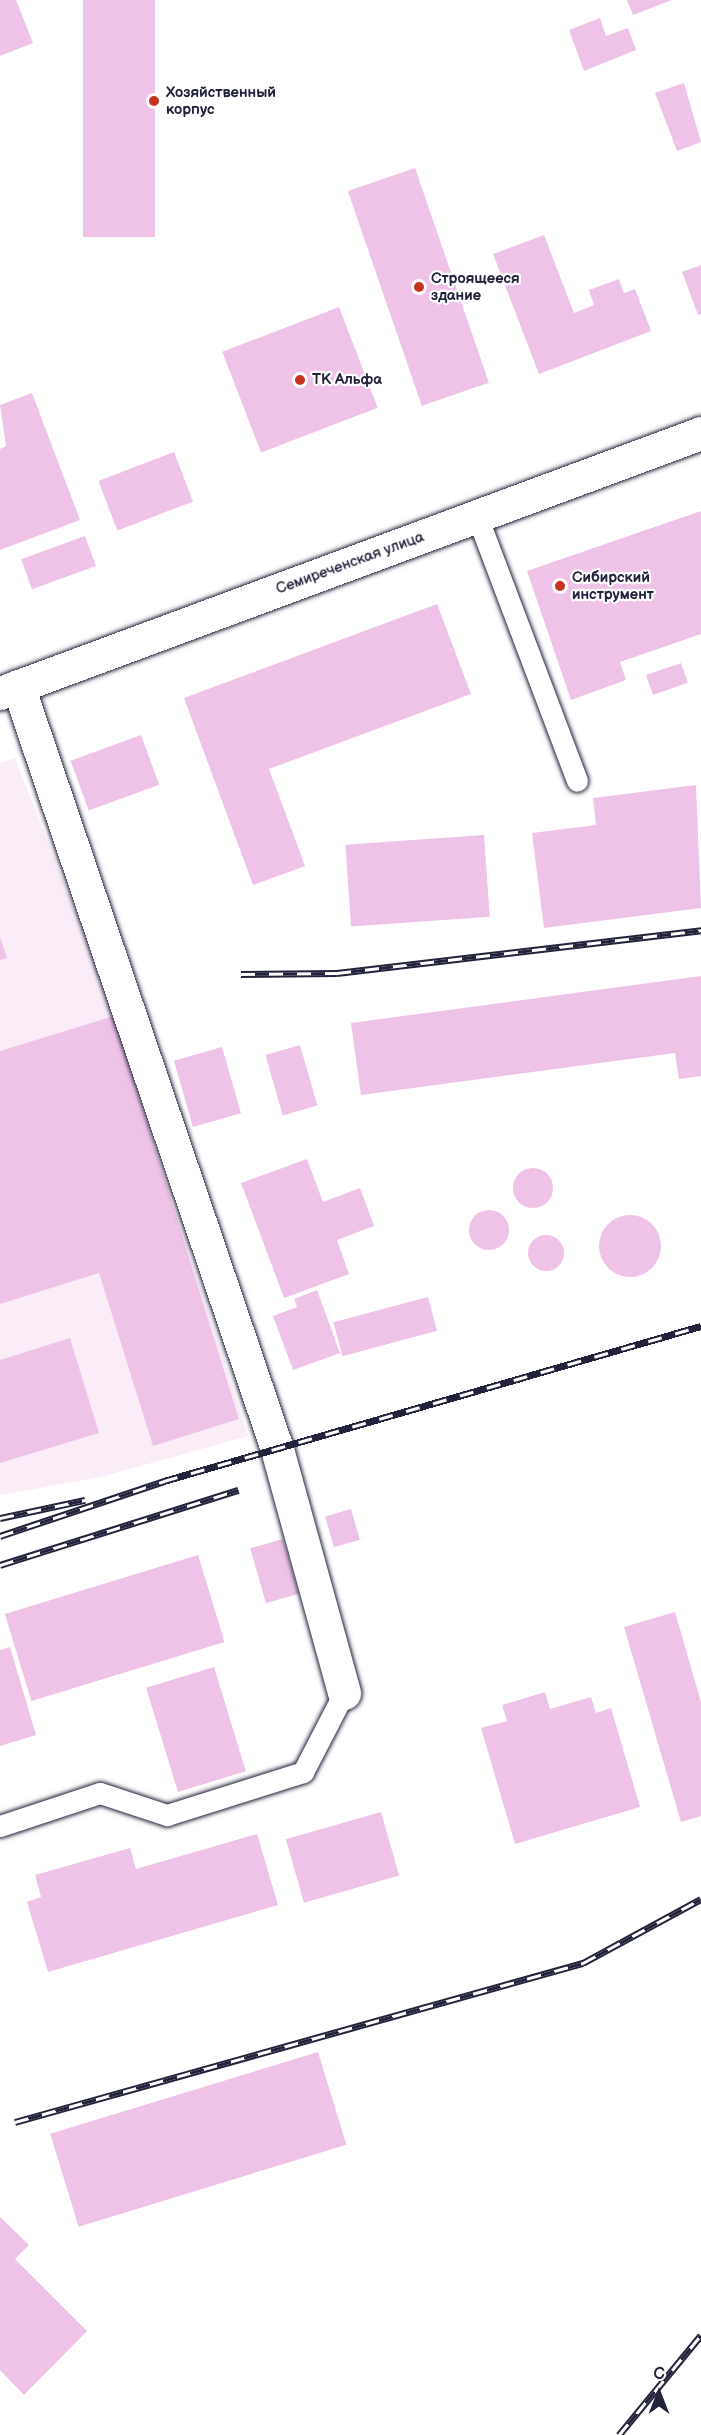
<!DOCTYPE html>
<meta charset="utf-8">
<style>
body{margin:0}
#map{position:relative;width:701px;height:2435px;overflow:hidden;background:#fff;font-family:"Balsamiq Sans",sans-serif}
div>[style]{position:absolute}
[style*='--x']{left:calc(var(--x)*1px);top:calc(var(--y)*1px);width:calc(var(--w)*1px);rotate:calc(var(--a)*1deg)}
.built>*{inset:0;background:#faedf8}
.building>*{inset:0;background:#efc3e8;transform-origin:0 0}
.round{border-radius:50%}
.roads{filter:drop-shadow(0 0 2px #22223b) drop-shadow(0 0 2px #22223b)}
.lane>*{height:21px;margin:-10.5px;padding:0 10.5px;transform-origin:10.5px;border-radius:10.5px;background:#fff}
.street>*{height:33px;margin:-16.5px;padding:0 16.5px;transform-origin:16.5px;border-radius:16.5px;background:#fff}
.secondary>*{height:33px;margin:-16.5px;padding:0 16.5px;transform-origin:16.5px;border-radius:16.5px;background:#fff}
.rail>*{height:7px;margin-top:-3.5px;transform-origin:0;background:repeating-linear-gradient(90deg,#fff 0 14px,#22223b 0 28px);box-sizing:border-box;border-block:2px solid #22223b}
.dots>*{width:16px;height:16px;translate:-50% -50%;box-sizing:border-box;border:3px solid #fff;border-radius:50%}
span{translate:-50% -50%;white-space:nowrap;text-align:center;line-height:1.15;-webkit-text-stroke:4.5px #fff;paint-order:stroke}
.poi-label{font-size:15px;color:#22223b;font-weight:700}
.left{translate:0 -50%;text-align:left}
.street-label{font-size:15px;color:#22223b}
.north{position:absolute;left:629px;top:2363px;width:60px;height:60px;-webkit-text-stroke:4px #fff;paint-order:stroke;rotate:0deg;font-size:16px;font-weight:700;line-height:24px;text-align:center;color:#22223b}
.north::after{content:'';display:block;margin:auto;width:21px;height:27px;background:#22223b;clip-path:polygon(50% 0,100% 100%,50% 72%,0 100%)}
</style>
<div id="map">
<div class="built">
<div style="clip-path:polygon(15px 758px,113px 1008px,248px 1436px,101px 1477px,0 1495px,0 763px)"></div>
</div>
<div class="building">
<div style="clip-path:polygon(0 0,16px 0,33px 43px,0 56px)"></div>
<div style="left:83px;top:0;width:72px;height:237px"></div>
<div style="clip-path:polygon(627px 0,672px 0,633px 15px)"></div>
<div style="clip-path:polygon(600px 18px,606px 36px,628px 28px,636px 50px,584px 71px,569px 30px)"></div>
<div style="clip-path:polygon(684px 83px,701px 142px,677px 151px,655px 93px)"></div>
<div style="left:415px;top:168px;width:227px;height:71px;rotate:71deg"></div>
<div style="clip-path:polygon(544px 235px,574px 313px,594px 305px,589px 290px,619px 279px,624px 293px,635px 289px,651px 331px,539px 374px,493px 254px)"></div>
<div style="clip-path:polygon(701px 265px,701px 314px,698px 315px,682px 272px)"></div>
<div style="left:339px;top:307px;width:108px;height:125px;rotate:69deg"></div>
<div style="clip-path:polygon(32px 393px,80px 520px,0 550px,0 449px,6px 446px,0 405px)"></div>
<div style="left:174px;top:452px;width:53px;height:81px;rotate:69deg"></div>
<div style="clip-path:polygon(701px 511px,701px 634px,620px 662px,626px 680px,571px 700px,527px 571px)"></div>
<div style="left:85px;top:536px;width:32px;height:68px;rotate:70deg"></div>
<div style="clip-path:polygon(437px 604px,471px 694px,269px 769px,305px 866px,253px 885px,184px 698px)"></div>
<div style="left:681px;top:663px;width:21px;height:37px;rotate:71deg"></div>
<div style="left:141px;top:735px;width:53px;height:75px;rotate:70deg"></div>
<div style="clip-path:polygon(696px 785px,701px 908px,544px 928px,532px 833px,596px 825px,593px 798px)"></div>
<div style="left:484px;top:835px;width:82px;height:139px;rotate:86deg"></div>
<div style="clip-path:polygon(0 937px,7px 958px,0 960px)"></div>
<div style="clip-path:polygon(701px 976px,701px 1076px,679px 1079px,675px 1053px,361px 1095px,351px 1023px)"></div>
<div style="clip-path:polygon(114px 1016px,239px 1419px,153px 1446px,99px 1273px,0 1304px,0 1051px)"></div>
<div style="left:300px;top:1045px;width:63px;height:36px;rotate:74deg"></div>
<div style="left:222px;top:1047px;width:69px;height:50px;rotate:74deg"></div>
<div style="clip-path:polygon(307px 1159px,323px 1202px,360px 1188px,374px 1226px,337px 1240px,349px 1274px,284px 1298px,241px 1183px)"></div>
<div class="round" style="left:513px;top:1168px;width:40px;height:40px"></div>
<div class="round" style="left:469px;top:1210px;width:40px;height:40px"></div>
<div class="round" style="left:599px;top:1215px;width:62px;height:62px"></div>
<div class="round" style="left:528px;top:1235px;width:36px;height:36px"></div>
<div style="clip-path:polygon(317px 1290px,340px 1353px,293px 1370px,273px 1316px,297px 1307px,294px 1299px)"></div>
<div style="left:428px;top:1297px;width:35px;height:98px;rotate:75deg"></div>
<div style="clip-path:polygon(70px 1338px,99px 1433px,0 1463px,0 1360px)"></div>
<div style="left:351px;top:1509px;width:32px;height:27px;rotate:74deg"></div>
<div style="left:283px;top:1539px;width:57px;height:34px;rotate:74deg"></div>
<div style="left:198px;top:1555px;width:91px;height:202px;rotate:73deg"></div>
<div style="clip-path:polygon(675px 1612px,701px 1702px,701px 1816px,681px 1822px,624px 1627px)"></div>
<div style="clip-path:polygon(10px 1647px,36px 1735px,0 1746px,0 1650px)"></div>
<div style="left:214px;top:1667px;width:109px;height:71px;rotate:73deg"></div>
<div style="clip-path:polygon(545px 1692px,550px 1709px,591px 1697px,596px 1713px,611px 1708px,640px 1807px,515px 1844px,481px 1728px,507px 1721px,502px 1705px)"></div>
<div style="left:381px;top:1812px;width:66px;height:99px;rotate:74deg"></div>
<div style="clip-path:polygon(257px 1834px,278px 1905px,48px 1972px,27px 1902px,41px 1897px,35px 1875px,130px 1848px,136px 1869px)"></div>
<div style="left:318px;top:2052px;width:97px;height:280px;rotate:73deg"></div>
<div style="clip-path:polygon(0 2217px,29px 2245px,15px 2259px,87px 2331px,24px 2395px,0 2370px)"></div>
</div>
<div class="roads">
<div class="lane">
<div style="--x:477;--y:516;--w:283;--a:69.3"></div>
<div style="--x:0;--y:1826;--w:105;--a:-18.3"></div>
<div style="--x:100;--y:1793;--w:71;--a:18.2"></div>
<div style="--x:167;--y:1815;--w:143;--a:-17.5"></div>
<div style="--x:303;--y:1772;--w:89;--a:-62.6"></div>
</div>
<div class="street">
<div style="--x:18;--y:686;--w:806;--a:71.25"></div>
<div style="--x:277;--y:1449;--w:253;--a:74.6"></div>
</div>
<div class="secondary">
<div style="--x:0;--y:693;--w:748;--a:-20.35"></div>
</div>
</div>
<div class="rail">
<div style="--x:241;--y:974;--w:96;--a:-0.6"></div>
<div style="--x:337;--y:973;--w:367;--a:-6.7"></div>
<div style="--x:0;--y:1518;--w:87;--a:-12"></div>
<div style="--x:0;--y:1536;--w:173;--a:-18.5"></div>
<div style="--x:164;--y:1481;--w:559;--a:-16.1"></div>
<div style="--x:0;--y:1565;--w:250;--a:-17.5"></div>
<div style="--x:15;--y:2122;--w:590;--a:-15.64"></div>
<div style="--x:583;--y:1963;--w:134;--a:-28.5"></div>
<div style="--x:619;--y:2435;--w:129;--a:-50.6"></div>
</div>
<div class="dots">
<div style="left:154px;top:101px;background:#c8321e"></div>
<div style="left:419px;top:287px;background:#c8321e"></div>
<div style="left:300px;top:380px;background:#c8321e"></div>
<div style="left:560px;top:586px;background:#c8321e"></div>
</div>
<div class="poi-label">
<span class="left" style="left:166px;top:101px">Хозяйственный<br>корпус</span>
<span class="left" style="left:431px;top:287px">Строящееся<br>здание</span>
<span class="left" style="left:312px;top:380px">ТК Альфа</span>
<span class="left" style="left:572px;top:586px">Сибирский<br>инструмент</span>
</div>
<div class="street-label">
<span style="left:350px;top:563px;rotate:-20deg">Семиреченская улица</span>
</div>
<div class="north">С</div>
</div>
